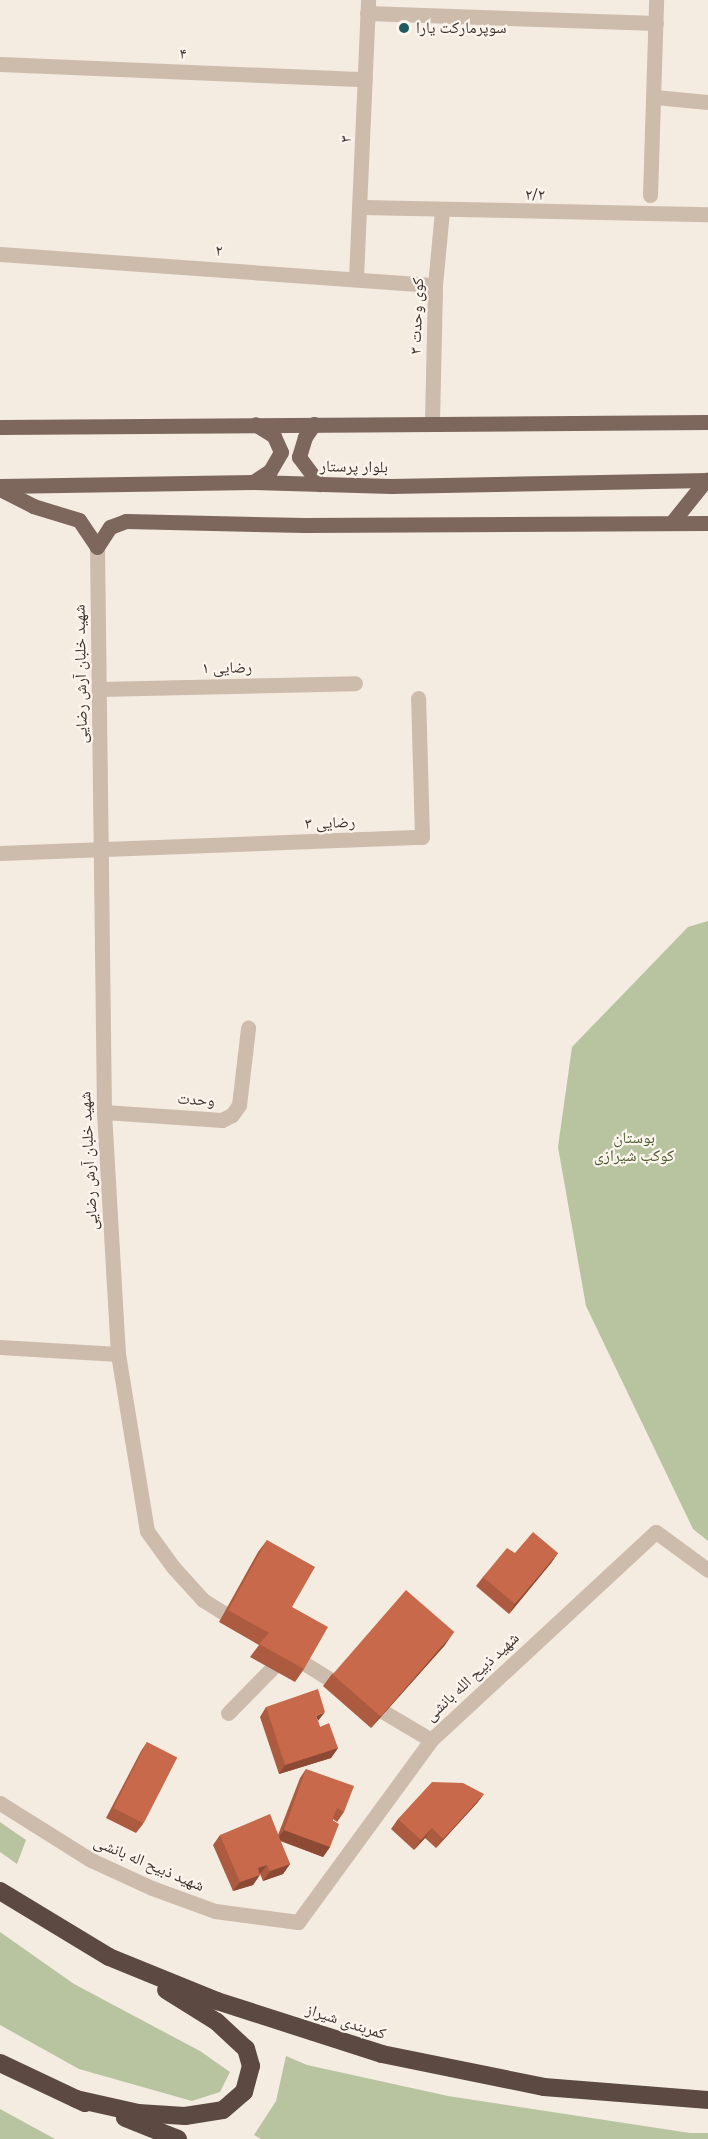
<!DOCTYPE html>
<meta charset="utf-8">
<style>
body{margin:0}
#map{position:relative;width:708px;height:2139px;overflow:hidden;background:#f4ebe1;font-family:"Public Sans","Noto Naskh Arabic",sans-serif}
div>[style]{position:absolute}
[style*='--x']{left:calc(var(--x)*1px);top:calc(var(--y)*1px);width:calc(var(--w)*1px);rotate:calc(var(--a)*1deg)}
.green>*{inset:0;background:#b8c4a0}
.street>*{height:15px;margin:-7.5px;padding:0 7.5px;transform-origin:7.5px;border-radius:7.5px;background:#cdbbac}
.primary>*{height:15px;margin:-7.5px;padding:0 7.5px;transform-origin:7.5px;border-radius:7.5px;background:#7d675c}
.highway>*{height:18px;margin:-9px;padding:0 9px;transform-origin:9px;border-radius:9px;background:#5c4a42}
.wall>*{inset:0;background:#ac5a40}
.shaded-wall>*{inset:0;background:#8c4a34}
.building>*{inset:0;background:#c8694b;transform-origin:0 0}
.dots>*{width:16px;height:16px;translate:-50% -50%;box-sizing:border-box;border:3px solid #fbf5ee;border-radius:50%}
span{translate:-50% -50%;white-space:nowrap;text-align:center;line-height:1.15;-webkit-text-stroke:4.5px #fbf5ee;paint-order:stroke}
.poi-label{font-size:16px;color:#3b302b}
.left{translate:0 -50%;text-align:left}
.street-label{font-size:16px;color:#3b302b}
.park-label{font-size:16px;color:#4a5a2e}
</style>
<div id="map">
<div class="green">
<div style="clip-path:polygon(708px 921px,708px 1541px,693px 1529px,586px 1306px,558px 1147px,572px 1047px,688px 927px)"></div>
<div style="clip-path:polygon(0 1822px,26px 1840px,17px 1864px,0 1852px)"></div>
<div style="clip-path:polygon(0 1932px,74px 1984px,200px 2051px,230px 2072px,220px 2092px,192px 2101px,79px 2069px,0 2025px)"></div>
<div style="clip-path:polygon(286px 2056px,307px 2065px,448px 2096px,690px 2133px,708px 2133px,708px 2139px,261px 2139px,254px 2135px,276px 2101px)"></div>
<div style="clip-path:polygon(0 2109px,55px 2139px,0 2139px)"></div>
</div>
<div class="street">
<div style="--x:367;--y:13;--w:289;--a:2"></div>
<div style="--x:0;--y:64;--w:365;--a:2.4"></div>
<div style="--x:655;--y:97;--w:53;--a:5.4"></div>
<div style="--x:650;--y:195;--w:195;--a:-88.2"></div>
<div style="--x:361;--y:207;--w:347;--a:1.2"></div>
<div style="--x:0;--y:254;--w:436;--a:4.1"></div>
<div style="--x:356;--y:278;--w:278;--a:-87.5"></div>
<div style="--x:432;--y:421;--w:136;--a:-88.7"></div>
<div style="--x:435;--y:285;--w:74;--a:-84.6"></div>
<div style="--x:97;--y:547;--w:565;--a:89.29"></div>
<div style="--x:104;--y:1112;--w:242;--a:86.7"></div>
<div style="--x:118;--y:1354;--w:179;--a:80.7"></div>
<div style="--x:147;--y:1531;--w:44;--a:54.2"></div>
<div style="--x:173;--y:1567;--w:45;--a:47.7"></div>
<div style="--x:203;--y:1600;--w:44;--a:31.9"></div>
<div style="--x:99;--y:689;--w:256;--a:-1.3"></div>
<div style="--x:0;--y:853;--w:422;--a:-2.2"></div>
<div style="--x:422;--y:837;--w:139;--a:-91.6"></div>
<div style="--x:104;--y:1112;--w:118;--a:3.9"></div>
<div style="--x:222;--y:1120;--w:11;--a:-27"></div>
<div style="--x:232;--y:1115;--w:12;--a:-55"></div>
<div style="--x:239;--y:1105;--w:78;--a:-83.3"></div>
<div style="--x:0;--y:1347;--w:118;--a:3.4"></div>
<div style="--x:291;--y:1655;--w:62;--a:31.9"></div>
<div style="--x:367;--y:1702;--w:74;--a:30.7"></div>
<div style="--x:228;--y:1713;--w:81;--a:-45.5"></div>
<div style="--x:0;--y:1803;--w:107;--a:32.1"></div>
<div style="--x:91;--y:1860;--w:67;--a:24.7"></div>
<div style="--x:152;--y:1888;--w:67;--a:20.1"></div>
<div style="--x:215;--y:1911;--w:84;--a:7.5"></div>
<div style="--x:298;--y:1922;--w:225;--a:-53.8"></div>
<div style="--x:431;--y:1740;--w:306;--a:-42.8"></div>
<div style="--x:656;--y:1532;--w:64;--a:36.2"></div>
</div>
<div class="primary">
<div style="--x:314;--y:424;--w:16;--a:125"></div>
<div style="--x:305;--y:437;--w:21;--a:107"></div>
<div style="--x:299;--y:457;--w:34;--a:53"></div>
<div style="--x:0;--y:427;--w:708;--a:-0.4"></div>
<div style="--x:253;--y:482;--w:20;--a:-33"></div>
<div style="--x:270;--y:471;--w:22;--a:-60"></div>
<div style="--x:281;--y:452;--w:17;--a:-114"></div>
<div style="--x:274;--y:436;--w:22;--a:-148"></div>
<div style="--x:0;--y:486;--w:253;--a:-0.9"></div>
<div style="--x:253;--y:482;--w:138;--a:1.7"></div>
<div style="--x:391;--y:486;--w:317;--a:-1.1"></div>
<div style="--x:0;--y:489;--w:37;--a:27"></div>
<div style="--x:33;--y:506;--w:48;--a:16.9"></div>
<div style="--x:79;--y:520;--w:32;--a:56"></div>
<div style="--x:673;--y:521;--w:53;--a:-51.2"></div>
<div style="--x:97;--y:547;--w:24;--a:-57"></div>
<div style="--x:110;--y:527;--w:17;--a:-21"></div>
<div style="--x:126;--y:521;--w:179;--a:1.3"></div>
<div style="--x:305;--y:525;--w:403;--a:-0.3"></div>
</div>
<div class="highway">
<div style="--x:0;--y:1891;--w:127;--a:31.2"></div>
<div style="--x:109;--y:1957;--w:117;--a:22.2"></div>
<div style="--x:217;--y:2001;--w:173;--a:17.8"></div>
<div style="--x:382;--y:2054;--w:165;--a:11.5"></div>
<div style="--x:544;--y:2087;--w:165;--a:4.5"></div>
<div style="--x:0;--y:2063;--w:94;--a:25.2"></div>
<div style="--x:76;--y:2099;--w:64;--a:12.7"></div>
<div style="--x:138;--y:2113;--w:47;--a:3.7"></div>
<div style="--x:185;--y:2116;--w:38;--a:-9"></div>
<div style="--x:223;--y:2110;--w:28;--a:-41"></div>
<div style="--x:244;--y:2092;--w:27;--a:-75"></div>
<div style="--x:251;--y:2066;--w:18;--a:-106"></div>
<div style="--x:246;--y:2049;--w:40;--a:-137"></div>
<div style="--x:217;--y:2022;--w:60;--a:-147.9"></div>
<div style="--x:125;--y:2118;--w:57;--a:21.6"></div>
</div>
<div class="wall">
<div style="clip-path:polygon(267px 1540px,292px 1607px,304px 1669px,295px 1682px,250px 1657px,259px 1645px,219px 1622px,258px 1552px)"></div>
<div style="clip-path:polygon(515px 1553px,558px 1553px,551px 1563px,509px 1614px,476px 1586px,483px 1577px)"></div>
<div style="clip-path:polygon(445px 1645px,371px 1728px,323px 1686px,332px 1674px)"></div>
<div style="clip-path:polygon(266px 1707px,318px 1721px,320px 1727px,338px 1748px,331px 1758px,279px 1774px,260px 1717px)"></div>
<div style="clip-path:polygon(147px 1742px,143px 1824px,136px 1833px,106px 1818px,141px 1751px)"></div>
<div style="clip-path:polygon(306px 1769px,344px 1812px,337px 1822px,333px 1819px,330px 1847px,323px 1857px,280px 1841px,290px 1864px,283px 1874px,263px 1881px,260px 1874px,253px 1885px,233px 1891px,213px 1845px,220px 1835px,278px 1835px,300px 1778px)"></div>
<div style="clip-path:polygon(484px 1794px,477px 1803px,436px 1848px,425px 1838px,414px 1850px,391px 1829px,398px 1819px)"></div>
</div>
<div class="shaded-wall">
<div style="clip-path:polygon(558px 1553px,551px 1563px,509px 1614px,515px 1604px)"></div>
<div style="clip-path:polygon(454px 1632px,445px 1645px,371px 1728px,380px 1716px)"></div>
<div style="clip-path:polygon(325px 1712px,318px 1721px,316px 1716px)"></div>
<div style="clip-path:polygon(338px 1748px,331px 1758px,279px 1774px,285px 1765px)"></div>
<div style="clip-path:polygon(484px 1794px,477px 1803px,436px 1848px,443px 1839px)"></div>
<div style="clip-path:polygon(432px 1828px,425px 1838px,414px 1850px,421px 1840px)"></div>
<div style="clip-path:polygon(284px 1830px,330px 1847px,323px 1857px,277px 1839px)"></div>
<div style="clip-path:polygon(290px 1864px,283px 1874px,263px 1881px,270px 1871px)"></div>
<div style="clip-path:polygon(267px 1865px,260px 1874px,251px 1877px,258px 1868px)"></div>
<div style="clip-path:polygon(260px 1875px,253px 1885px,233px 1891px,240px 1882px)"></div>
</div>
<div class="building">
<div style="clip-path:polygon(533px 1532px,558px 1553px,515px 1604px,483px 1577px,507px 1548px,515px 1553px)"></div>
<div style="clip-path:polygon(267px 1540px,315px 1567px,292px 1607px,328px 1627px,304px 1669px,259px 1644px,269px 1633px,228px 1610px)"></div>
<div style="left:406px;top:1590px;width:64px;height:112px;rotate:41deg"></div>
<div style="clip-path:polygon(318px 1689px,325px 1712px,316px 1716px,320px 1727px,329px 1723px,338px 1748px,285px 1765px,266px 1707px)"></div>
<div style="left:147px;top:1742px;width:34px;height:74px;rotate:27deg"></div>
<div style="clip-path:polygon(306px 1769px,354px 1786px,344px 1812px,337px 1808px,332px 1820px,339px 1824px,330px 1847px,284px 1830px)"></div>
<div style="clip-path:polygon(432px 1782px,463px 1783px,484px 1794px,443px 1839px,432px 1828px,421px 1840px,398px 1819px)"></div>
<div style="clip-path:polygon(270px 1814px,290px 1864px,270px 1871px,267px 1865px,258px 1868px,260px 1875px,240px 1882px,220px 1835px)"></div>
</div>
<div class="dots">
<div style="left:404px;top:28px;background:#1f5a5e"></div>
</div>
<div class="poi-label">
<span class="left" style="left:416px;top:28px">سوپرمارکت یارا</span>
</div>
<div class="street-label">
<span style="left:183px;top:54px;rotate:2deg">۴</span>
<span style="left:346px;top:139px;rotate:-88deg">۳</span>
<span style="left:535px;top:195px;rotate:1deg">۲/۲</span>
<span style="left:219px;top:251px;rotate:4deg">۲</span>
<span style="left:417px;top:316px;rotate:-88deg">کوی وحدت ۳</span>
<span style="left:354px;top:467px;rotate:1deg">بلوار پرستار</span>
<span style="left:227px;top:668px;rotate:-1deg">رضایی ۱</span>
<span style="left:81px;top:674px;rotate:-91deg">شهید خلبان آرش رضایی</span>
<span style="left:330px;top:823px;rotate:-2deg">رضایی ۳</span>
<span style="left:196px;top:1100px;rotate:4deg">وحدت</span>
<span style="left:89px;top:1161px;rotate:-93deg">شهید خلبان آرش رضایی</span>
<span style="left:472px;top:1677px;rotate:-43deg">شهید ذبیح الله بانشی</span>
<span style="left:149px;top:1864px;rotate:23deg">شهید ذبیح اله بانشی</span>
<span style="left:346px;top:2022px;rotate:18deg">کمربندی شیراز</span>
</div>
<div class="park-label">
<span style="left:634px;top:1147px">بوستان<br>کوکب شیرازی</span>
</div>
</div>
